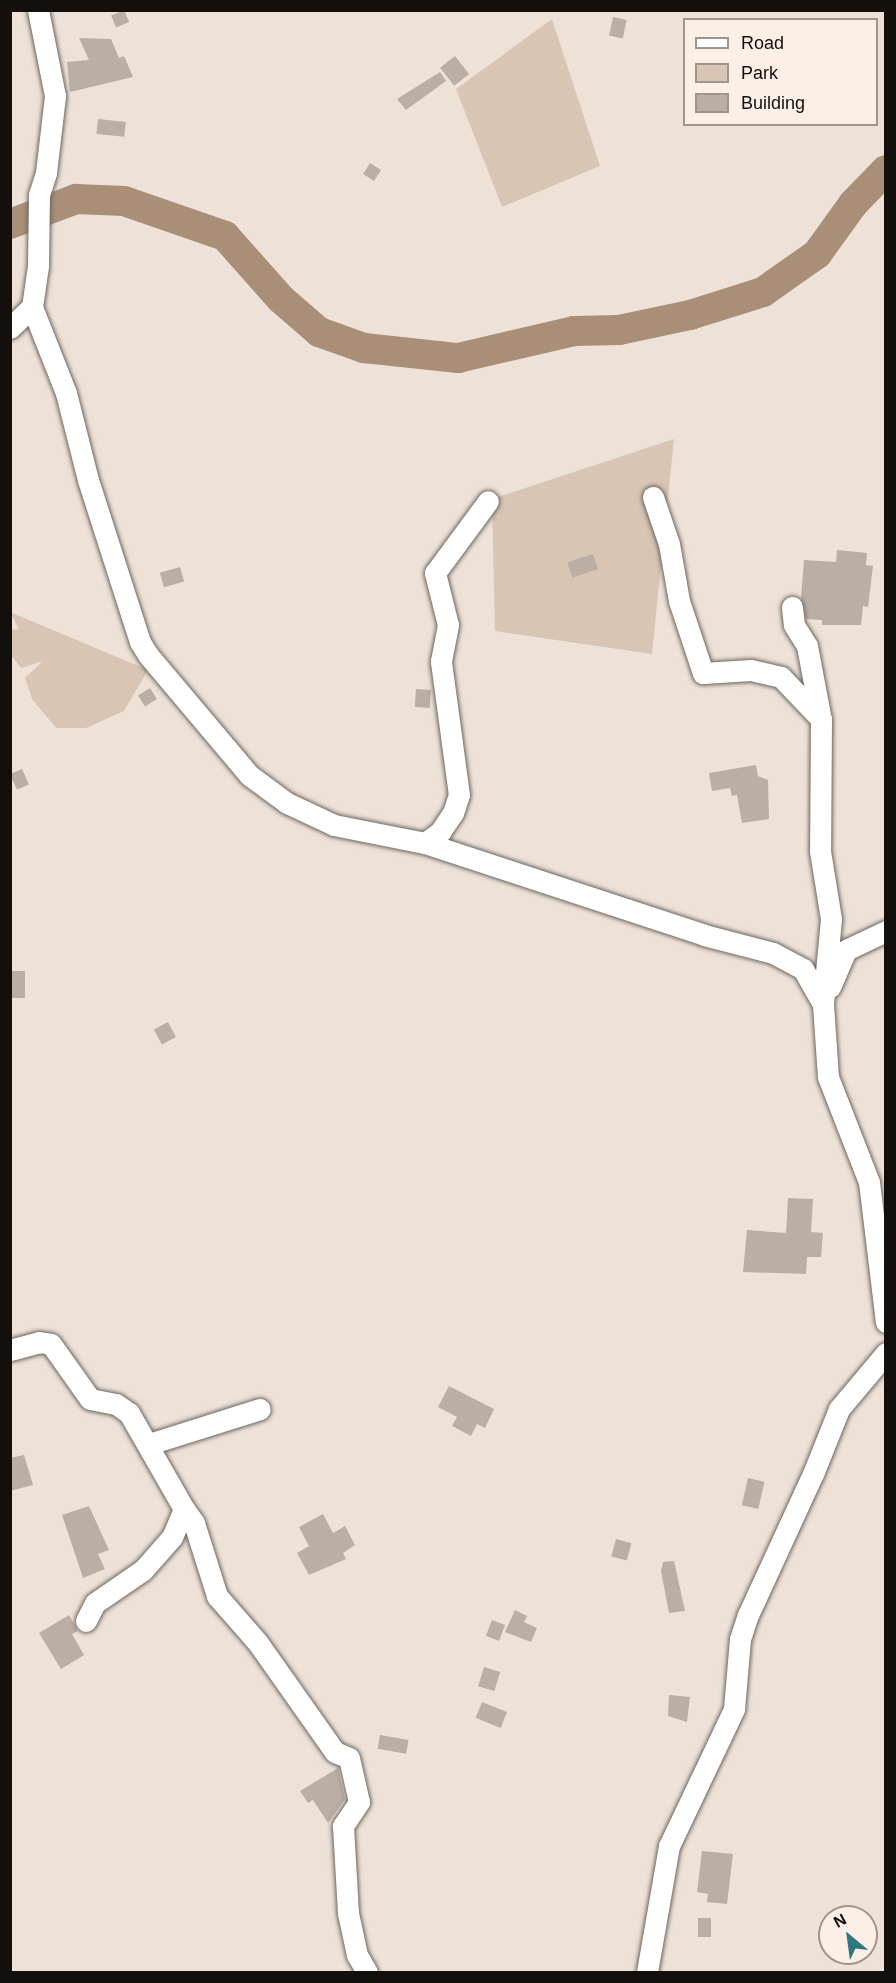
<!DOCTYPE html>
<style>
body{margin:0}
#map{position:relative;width:896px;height:1983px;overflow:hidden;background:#eee2d8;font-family:Helvetica,sans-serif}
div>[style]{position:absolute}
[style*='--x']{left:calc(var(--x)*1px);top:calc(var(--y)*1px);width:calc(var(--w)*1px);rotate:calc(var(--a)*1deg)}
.green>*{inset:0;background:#d8c5b4}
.river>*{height:30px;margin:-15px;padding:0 15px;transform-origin:15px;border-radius:15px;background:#a98e78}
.building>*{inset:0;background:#baaea5;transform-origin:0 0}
.roads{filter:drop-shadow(0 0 2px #70665e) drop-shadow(0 0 2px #70665e)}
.minor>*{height:21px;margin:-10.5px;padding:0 10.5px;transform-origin:10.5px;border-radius:10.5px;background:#fff}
span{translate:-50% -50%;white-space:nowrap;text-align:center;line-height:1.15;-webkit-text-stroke:5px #fcefe6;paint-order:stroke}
.frame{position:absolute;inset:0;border:12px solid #130f0c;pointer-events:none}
.legend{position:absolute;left:683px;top:18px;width:195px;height:108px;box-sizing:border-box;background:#fcefe6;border:2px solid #9f958f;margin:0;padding:8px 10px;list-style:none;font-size:18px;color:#130f0c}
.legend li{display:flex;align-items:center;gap:12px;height:30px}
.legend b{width:30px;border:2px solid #9f958f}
.north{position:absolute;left:818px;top:1905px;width:60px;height:60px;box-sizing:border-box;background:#fcefe6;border:2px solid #9f958f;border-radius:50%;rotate:331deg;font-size:16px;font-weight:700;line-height:24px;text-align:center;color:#130f0c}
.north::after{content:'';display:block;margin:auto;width:21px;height:27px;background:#307683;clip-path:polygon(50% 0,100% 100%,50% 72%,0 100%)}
</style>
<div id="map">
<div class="green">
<div style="clip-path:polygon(552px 19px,600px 166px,502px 207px,456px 89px)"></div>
<div style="clip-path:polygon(674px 439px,652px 654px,495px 631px,492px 499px)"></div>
<div style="clip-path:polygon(10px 612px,148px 670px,124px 711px,86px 728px,56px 728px,32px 699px,25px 678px,43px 661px,21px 668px,11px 655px,11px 630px,19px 629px)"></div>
</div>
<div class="river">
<div style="--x:10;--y:224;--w:71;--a:-20.7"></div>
<div style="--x:76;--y:199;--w:48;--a:2.4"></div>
<div style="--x:124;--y:201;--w:107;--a:19.1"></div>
<div style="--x:225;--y:236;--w:84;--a:48.4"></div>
<div style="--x:281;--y:299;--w:50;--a:41"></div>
<div style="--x:319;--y:332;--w:48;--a:19.6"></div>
<div style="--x:364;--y:348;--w:95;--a:6.1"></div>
<div style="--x:458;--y:358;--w:119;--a:-13.1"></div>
<div style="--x:574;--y:331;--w:45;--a:-1.3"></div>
<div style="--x:619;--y:330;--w:73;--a:-11.9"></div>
<div style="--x:690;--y:315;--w:77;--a:-17.5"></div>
<div style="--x:763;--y:292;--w:66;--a:-35.1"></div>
<div style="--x:817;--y:254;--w:62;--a:-54.2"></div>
<div style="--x:853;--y:204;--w:47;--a:-45.9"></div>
</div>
<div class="building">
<div style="left:124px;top:10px;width:13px;height:14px;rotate:67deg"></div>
<div style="left:613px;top:17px;width:14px;height:19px;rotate:12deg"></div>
<div style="clip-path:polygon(79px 38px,111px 39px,119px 58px,124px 56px,133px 77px,70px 92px,67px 62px,89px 60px)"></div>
<div style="left:455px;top:56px;width:23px;height:19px;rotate:52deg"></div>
<div style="clip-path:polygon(440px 72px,446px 81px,406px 110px,397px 99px)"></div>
<div style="left:98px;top:119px;width:28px;height:15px;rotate:6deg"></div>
<div style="left:370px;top:163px;width:13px;height:13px;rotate:32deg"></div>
<div style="clip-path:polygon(837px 550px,867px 553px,866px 565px,873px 566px,868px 607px,863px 606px,861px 625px,822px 625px,822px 620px,806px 619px,801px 598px,804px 560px,836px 562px)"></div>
<div style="left:593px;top:554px;width:16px;height:27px;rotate:72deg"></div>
<div style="left:180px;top:567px;width:15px;height:21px;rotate:74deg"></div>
<div style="left:150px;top:688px;width:13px;height:14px;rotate:58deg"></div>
<div style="left:416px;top:689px;width:15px;height:18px;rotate:4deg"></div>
<div style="clip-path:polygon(756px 765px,758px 776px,768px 780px,769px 819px,742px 823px,737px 795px,732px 796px,730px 788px,712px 791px,709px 773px)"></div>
<div style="left:22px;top:769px;width:17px;height:13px;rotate:66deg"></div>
<div style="left:25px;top:971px;width:27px;height:15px;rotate:90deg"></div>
<div style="left:168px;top:1022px;width:17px;height:16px;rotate:62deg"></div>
<div style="clip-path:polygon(788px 1198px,813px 1199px,811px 1232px,823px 1233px,821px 1257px,807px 1257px,806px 1274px,743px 1272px,747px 1230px,786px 1233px)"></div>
<div style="clip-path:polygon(449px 1386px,494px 1409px,485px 1428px,477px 1424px,471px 1436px,452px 1426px,457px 1417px,438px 1407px)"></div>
<div style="clip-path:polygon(24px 1455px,33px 1485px,10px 1491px,10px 1458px)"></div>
<div style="left:748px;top:1478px;width:17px;height:28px;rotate:13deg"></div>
<div style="clip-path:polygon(89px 1506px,109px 1550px,98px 1554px,105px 1569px,83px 1578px,62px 1515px)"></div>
<div style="clip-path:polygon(323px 1514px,333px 1533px,345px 1526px,355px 1545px,343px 1553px,346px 1559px,309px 1575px,297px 1553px,309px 1546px,299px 1527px)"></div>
<div style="left:616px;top:1539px;width:16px;height:18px;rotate:15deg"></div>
<div style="clip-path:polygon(674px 1561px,685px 1611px,669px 1613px,661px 1571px,663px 1562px)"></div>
<div style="clip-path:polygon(515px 1610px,527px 1616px,524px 1622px,537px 1628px,531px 1642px,505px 1632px)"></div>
<div style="clip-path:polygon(69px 1615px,78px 1631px,72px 1634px,84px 1655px,61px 1669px,39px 1633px)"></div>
<div style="left:492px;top:1620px;width:14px;height:17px;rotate:21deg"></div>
<div style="left:484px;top:1667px;width:17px;height:20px;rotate:17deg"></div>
<div style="clip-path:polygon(669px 1695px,690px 1697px,687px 1722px,668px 1716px)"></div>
<div style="left:482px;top:1702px;width:27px;height:17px;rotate:22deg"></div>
<div style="left:380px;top:1735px;width:29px;height:14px;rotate:10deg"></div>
<div style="clip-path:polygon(338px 1768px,345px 1799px,328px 1823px,313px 1800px,308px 1803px,300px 1791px)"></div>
<div style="clip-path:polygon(702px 1851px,733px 1854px,727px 1904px,707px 1902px,708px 1894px,697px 1892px)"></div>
<div style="left:698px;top:1918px;width:13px;height:19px"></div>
</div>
<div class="roads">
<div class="minor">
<div style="--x:38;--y:10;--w:88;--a:78.8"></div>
<div style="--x:55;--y:96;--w:78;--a:96.7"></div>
<div style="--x:46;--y:173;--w:22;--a:108"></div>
<div style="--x:39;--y:194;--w:72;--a:90.8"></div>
<div style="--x:38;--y:266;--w:41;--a:98.3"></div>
<div style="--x:32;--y:307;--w:92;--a:68.4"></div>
<div style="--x:66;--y:393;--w:90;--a:75.8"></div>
<div style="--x:88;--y:480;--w:170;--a:72.2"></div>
<div style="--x:140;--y:642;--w:15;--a:58"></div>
<div style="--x:148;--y:655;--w:157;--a:49.9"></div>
<div style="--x:249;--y:775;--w:47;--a:36.4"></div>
<div style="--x:287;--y:803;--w:52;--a:25.1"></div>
<div style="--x:334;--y:825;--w:93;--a:11.2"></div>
<div style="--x:425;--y:843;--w:294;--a:18.2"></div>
<div style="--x:704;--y:935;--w:71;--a:14.6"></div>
<div style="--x:773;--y:953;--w:34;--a:28"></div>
<div style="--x:803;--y:969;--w:40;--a:60.3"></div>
<div style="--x:10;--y:328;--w:30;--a:-44"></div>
<div style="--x:653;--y:497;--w:50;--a:71.2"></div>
<div style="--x:669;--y:544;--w:58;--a:80"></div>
<div style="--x:679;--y:601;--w:76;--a:71.6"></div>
<div style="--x:703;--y:673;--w:48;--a:-3.6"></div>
<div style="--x:751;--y:670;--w:31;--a:13"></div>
<div style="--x:781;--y:677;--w:58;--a:46.4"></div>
<div style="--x:792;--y:607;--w:18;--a:84"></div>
<div style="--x:794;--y:625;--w:25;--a:58"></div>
<div style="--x:807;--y:646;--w:75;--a:79.3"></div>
<div style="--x:821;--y:720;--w:131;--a:90.4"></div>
<div style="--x:820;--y:851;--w:69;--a:80.8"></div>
<div style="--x:831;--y:919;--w:85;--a:95.4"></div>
<div style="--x:823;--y:1004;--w:73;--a:86.1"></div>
<div style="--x:828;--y:1077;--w:113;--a:68.7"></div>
<div style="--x:869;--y:1182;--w:141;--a:83.1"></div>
<div style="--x:425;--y:843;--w:19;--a:-36"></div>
<div style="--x:440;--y:832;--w:23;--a:-56"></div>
<div style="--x:453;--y:813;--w:19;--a:-72"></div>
<div style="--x:459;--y:795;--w:135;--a:-97.7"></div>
<div style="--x:441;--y:661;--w:37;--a:-79"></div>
<div style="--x:448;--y:625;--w:54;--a:-104"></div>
<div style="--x:435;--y:573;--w:89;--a:-53.6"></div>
<div style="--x:830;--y:987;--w:40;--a:-66.6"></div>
<div style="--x:846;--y:950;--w:44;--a:-25.4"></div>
<div style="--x:10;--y:1350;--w:30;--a:-15"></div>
<div style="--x:39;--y:1342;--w:12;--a:9"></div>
<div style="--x:51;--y:1344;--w:67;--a:54.7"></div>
<div style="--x:90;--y:1399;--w:26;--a:11"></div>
<div style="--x:116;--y:1404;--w:16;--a:35"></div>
<div style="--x:129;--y:1413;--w:111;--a:60.2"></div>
<div style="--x:184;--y:1509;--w:30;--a:113"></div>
<div style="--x:172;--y:1537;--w:44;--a:131.3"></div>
<div style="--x:143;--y:1570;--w:58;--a:145.5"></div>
<div style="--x:95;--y:1603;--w:20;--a:117"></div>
<div style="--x:149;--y:1444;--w:116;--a:-17.5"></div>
<div style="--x:184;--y:1509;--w:17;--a:54"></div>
<div style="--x:194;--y:1523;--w:77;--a:72.5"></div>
<div style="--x:217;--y:1596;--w:62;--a:48.9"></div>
<div style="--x:258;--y:1643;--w:133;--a:54.8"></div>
<div style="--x:335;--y:1752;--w:15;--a:23"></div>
<div style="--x:349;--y:1758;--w:45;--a:77.2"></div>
<div style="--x:359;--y:1802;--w:29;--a:124"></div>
<div style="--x:343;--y:1826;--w:87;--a:86.7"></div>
<div style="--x:348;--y:1913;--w:43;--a:77.9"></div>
<div style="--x:357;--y:1955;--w:20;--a:60"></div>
<div style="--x:647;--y:1972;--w:128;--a:-80.1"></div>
<div style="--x:669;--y:1846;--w:152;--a:-64.6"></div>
<div style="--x:734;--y:1709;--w:70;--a:-85.1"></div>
<div style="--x:740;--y:1639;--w:25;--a:-72"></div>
<div style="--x:748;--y:1615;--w:155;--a:-65.3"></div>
<div style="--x:813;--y:1474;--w:70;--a:-68.2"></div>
<div style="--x:839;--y:1409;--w:73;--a:-50"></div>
</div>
</div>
<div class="frame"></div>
<ul class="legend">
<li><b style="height:8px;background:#fff"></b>Road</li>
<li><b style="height:16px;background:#d8c5b4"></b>Park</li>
<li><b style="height:16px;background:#baaea5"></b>Building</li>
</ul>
<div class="north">N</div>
</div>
